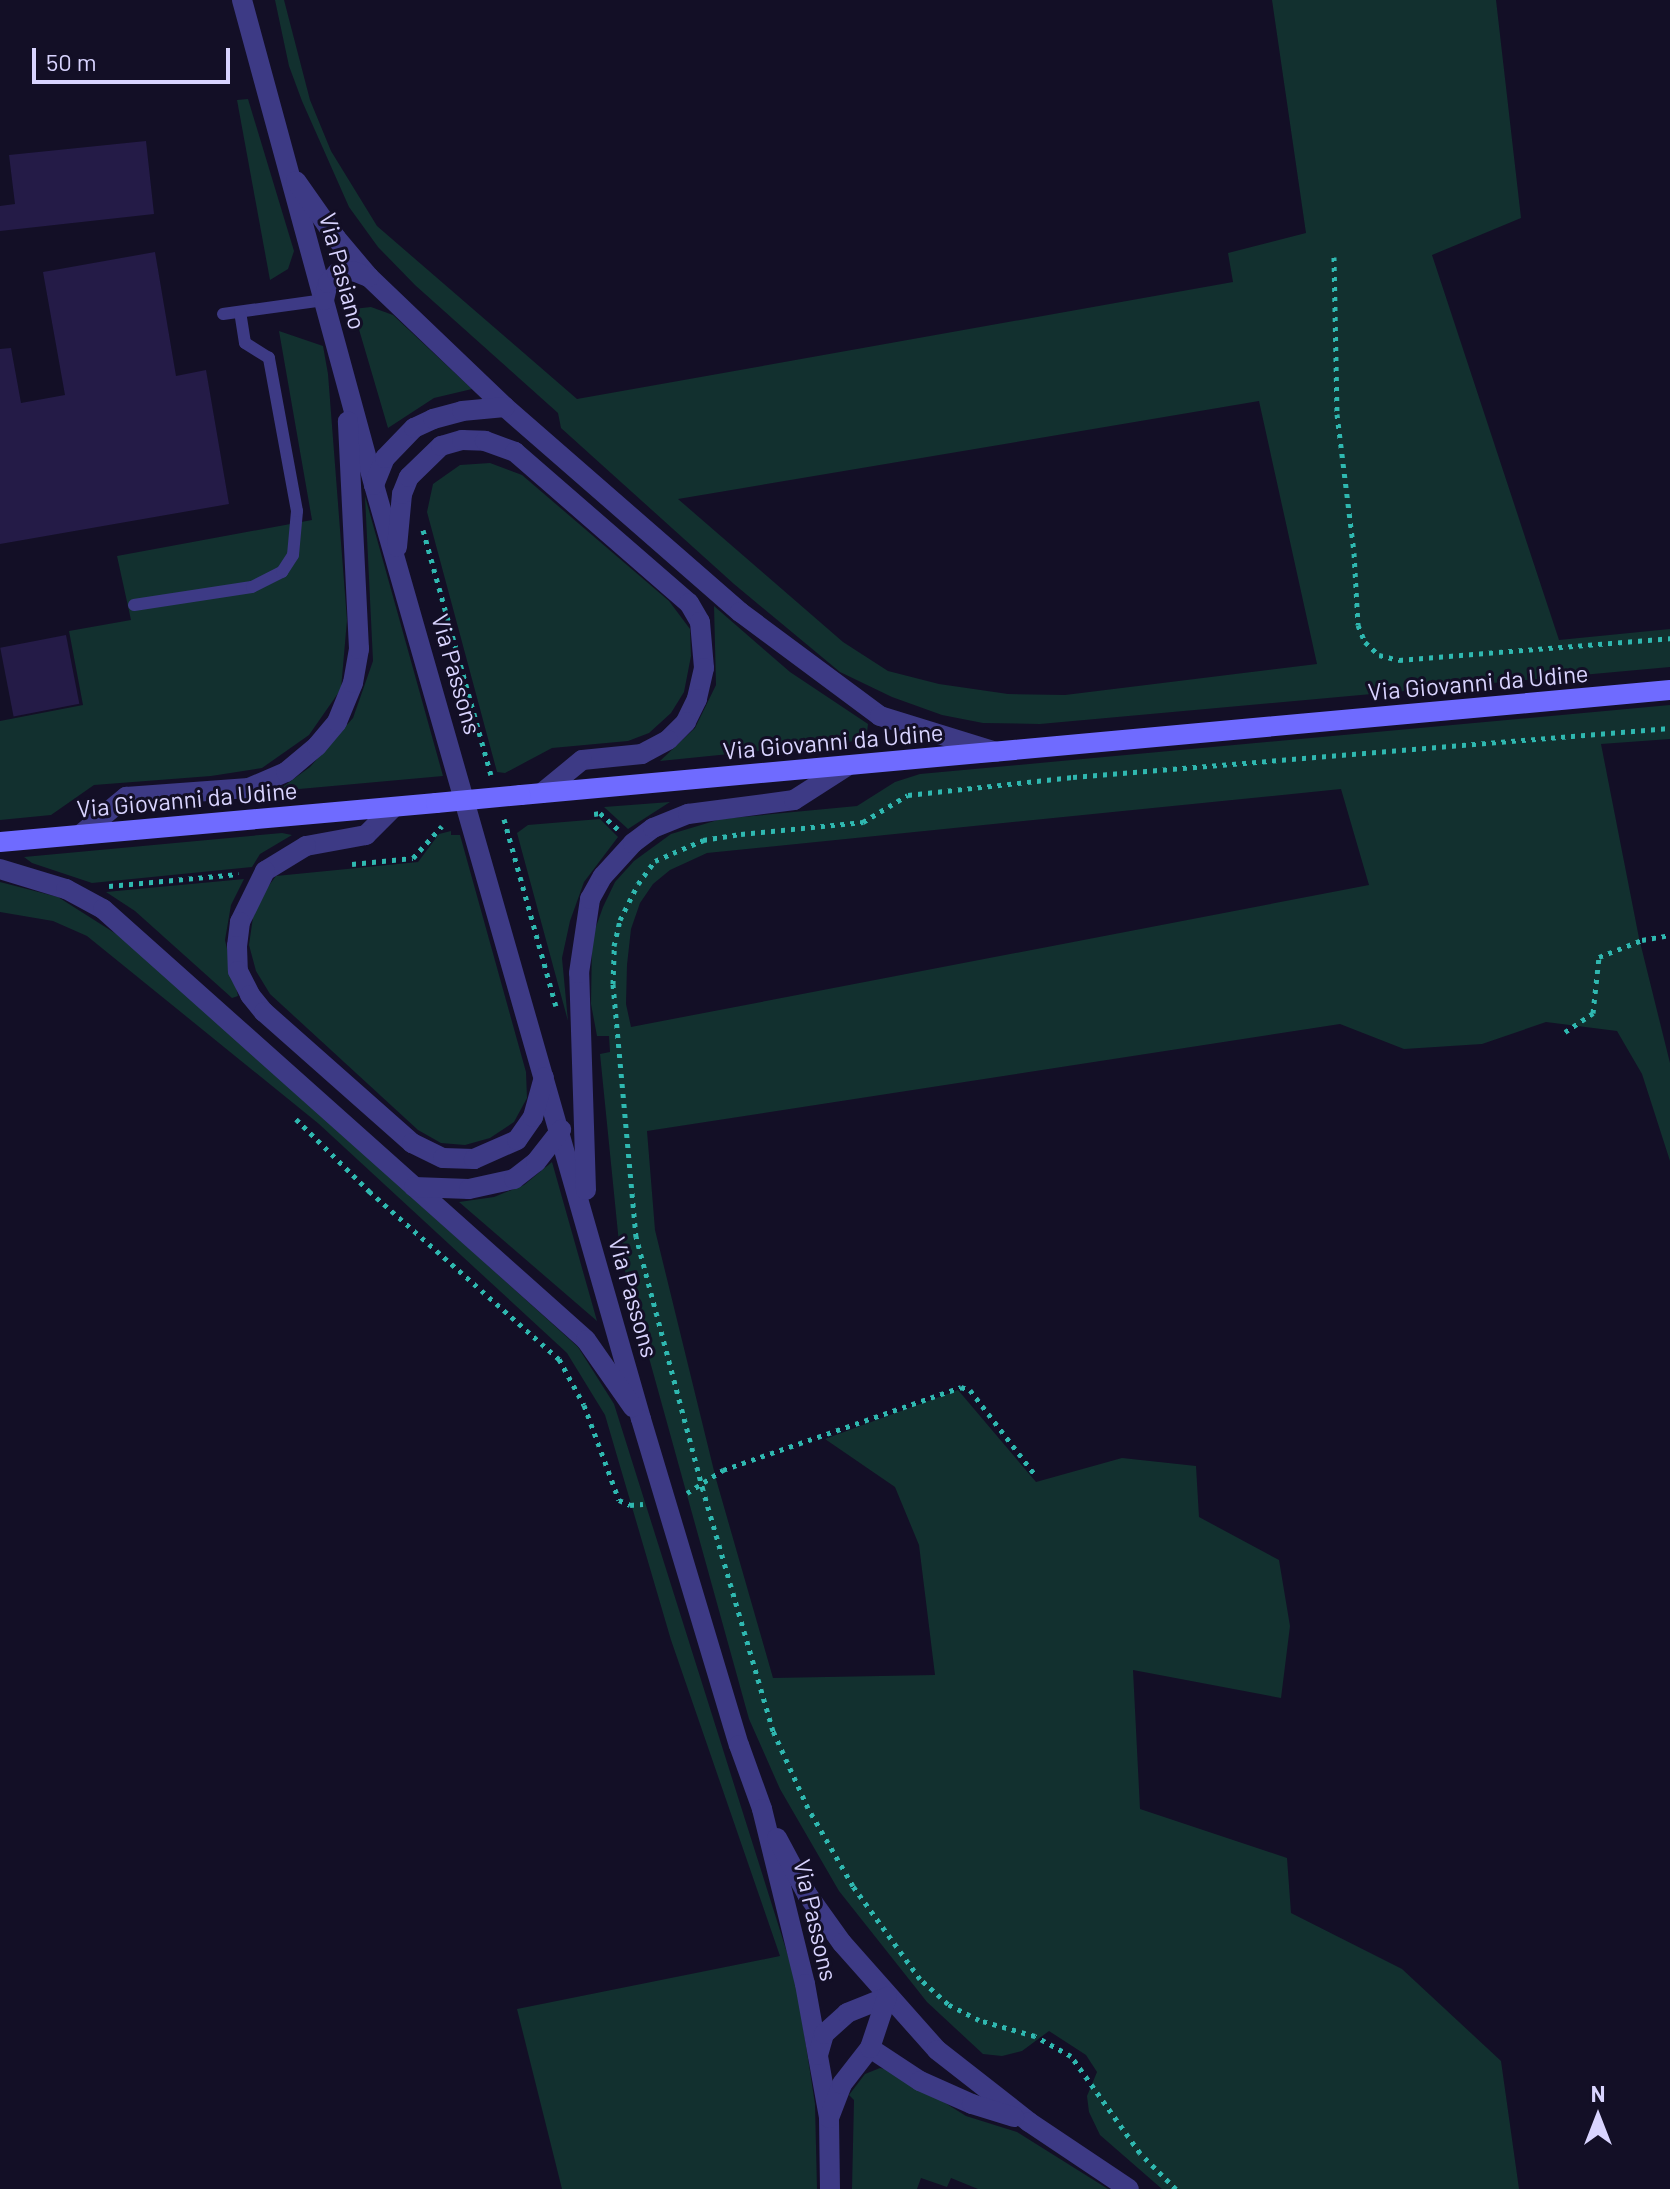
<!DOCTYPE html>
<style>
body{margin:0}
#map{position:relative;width:1670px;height:2189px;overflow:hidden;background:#130f26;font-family:Barlow,sans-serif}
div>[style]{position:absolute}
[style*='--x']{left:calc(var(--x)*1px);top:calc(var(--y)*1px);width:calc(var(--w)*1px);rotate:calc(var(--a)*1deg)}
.green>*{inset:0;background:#12302f}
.building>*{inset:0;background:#241b47;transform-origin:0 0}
.path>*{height:5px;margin-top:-2.5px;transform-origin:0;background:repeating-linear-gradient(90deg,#2fb8b0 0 4px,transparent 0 10px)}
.service>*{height:12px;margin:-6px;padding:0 6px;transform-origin:6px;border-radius:6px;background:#3d3a85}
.tertiary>*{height:20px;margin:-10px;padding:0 10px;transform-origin:10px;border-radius:10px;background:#3d3a85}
.secondary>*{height:20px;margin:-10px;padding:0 10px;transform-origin:10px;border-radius:10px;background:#6f6bff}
.secondary-bridge>*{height:20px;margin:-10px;padding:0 10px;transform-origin:10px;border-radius:10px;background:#6f6bff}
span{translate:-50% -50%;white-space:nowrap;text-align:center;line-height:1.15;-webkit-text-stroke:6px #130f26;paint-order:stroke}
.street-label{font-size:24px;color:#d9d4ff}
.north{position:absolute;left:1558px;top:2077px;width:80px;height:80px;-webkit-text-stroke:6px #130f26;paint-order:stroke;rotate:0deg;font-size:22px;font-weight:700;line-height:32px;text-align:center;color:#d9d4ff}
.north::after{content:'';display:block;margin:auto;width:28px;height:36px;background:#d9d4ff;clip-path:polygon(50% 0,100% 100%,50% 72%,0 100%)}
.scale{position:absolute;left:32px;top:48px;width:198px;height:36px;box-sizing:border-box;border:4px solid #d9d4ff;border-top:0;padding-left:10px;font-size:24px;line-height:28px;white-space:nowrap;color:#d9d4ff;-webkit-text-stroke:6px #130f26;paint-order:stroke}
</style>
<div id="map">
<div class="green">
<div style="clip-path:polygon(evenodd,275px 0,284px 0,310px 100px,331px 151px,377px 226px,577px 399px,1233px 282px,1228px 253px,1306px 233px,1272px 0,1496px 0,1521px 218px,1432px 255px,1559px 640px,1670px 629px,1670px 667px,1040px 724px,983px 723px,942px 715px,892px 697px,840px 672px,734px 584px,561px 428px,558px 413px,415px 285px,378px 247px,349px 207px,302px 101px,289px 66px,275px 0,1259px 401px,1317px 664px,1065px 695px,1008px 694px,939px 684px,888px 671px,843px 642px,678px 499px,1259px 401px)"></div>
<div style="clip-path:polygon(248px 99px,294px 251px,288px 269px,270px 280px,237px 100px)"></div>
<div style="clip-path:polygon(371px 307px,393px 315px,472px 389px,434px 398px,388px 428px,353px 309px)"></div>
<div style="clip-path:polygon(279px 331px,323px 346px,328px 374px,347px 620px,341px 689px,309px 735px,262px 768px,211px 776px,94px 785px,51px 815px,0 820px,0 721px,83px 705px,69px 631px,131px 620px,117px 556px,312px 520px)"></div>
<div style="clip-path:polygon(490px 463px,522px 475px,669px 601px,690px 629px,691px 656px,684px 692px,671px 713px,649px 733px,628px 741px,552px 748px,505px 773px,497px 772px,427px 512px,433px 484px,460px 465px)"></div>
<div style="clip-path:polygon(365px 496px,443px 776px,277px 791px,310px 767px,353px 718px,373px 661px)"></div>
<div style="clip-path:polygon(714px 606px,790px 672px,868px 724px,866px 740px,660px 761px,695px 728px,716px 685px)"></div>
<div style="clip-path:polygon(evenodd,1670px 705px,1670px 739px,1601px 744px,1639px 938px,1670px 1063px,1670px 1161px,1642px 1074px,1617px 1031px,1546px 1022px,1482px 1044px,1404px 1049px,1340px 1024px,647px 1131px,655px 1230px,716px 1479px,773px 1678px,935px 1675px,919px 1545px,895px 1487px,825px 1439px,958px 1390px,1036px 1482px,1122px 1458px,1196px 1466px,1199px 1517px,1279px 1560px,1290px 1626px,1281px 1698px,1133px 1670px,1140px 1809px,1287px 1858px,1291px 1913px,1402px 1969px,1501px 2061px,1519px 2189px,1162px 2189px,1100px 2135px,1089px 2112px,1087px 2096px,1097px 2072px,1086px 2055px,1049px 2031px,1022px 2051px,1002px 2056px,983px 2054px,927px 2002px,839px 1891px,780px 1789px,749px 1719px,620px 1253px,600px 1054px,610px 1052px,609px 1036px,597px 1036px,591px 1004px,592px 938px,603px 907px,615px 882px,634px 861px,671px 834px,721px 819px,857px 806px,895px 782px,920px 774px,1670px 705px,1341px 789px,1369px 885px,631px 1027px,626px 1004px,627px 965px,631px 929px,640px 903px,653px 884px,670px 870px,707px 853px,1341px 789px)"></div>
<div style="clip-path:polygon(670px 802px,628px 829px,604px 807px)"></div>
<div style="clip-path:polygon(600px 819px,618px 837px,584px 882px,570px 921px,562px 958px,568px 1021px,517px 833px,528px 825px)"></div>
<div style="clip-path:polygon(451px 831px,451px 835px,460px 835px,526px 1072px,527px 1098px,514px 1122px,490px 1138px,465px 1145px,441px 1143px,418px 1130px,270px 994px,256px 971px,249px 945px,253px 917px,261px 896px,276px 876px,418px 862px,439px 834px)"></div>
<div style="clip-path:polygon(282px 833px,292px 835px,260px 854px,252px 867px,92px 883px,32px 863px,24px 857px)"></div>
<div style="clip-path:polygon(244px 879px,231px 905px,225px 940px,238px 996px,232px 998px,135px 911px,106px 892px)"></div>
<div style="clip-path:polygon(0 882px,58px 897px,132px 944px,578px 1347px,614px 1404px,796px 1981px,815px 2104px,817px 2189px,562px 2189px,517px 2009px,780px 1956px,671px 1640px,605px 1415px,567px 1353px,319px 1124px,87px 936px,53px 921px,0 912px)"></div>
<div style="clip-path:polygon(552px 1162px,597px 1321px,459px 1202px,494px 1197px,524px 1185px)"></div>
<div style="clip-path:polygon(880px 2068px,894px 2071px,966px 2116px,1017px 2132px,1108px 2189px,978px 2189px,951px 2178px,947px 2187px,921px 2178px,917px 2189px,852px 2189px,854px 2100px,849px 2095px,865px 2074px)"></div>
</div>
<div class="building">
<div style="clip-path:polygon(146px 141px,154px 214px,0 231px,0 206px,15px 204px,9px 155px)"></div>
<div style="clip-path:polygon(155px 252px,176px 376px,206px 370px,229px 504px,0 544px,0 349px,11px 348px,21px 403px,65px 395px,43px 272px)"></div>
<div style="left:66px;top:635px;width:70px;height:67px;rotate:79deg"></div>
</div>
<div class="path">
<div style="--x:1334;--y:257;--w:157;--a:88.9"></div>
<div style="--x:1337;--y:414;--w:140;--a:83"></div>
<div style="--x:1354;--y:553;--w:72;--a:86.8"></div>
<div style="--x:1358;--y:625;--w:18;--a:68"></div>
<div style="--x:1365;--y:642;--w:19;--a:43"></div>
<div style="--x:1379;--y:655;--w:21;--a:14"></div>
<div style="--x:1399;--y:660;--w:272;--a:-4.6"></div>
<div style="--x:423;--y:530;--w:254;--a:74.5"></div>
<div style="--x:594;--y:814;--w:6;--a:-9"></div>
<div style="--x:600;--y:813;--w:24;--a:42"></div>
<div style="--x:504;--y:819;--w:194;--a:74.5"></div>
<div style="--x:352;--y:864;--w:61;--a:-5.6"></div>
<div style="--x:413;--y:858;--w:43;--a:-47.8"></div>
<div style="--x:109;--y:886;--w:130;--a:-5.3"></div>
<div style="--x:1565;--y:1032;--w:34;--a:-34"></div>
<div style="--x:1593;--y:1013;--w:56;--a:-83.9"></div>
<div style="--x:1599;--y:957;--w:46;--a:-21.6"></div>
<div style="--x:1642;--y:940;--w:28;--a:-10"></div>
<div style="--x:296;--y:1119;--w:103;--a:44.6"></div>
<div style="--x:369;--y:1191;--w:254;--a:41.5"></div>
<div style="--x:559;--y:1359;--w:52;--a:61.5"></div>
<div style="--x:584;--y:1405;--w:101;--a:69.8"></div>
<div style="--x:619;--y:1500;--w:12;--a:24"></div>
<div style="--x:630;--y:1505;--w:13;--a:-4"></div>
<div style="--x:687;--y:1493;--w:43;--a:-32.6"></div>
<div style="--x:723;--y:1470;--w:252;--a:-19.2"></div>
<div style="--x:961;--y:1387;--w:9;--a:18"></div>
<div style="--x:970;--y:1390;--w:108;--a:52.5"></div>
<div style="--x:1176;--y:2189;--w:51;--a:-135"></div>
<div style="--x:1140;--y:2153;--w:119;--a:-125.4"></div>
<div style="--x:1071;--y:2056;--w:41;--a:-150.9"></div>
<div style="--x:1035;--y:2036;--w:58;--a:-164.1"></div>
<div style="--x:979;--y:2020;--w:35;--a:-153"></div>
<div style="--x:948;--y:2004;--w:38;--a:-138"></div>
<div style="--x:920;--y:1979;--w:115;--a:-125.8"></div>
<div style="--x:853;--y:1886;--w:90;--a:-120"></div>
<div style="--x:808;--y:1808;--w:85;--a:-114.4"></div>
<div style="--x:773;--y:1731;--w:251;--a:-106.2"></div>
<div style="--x:703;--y:1490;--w:262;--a:-104.8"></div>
<div style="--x:636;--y:1237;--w:254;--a:-95.2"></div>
<div style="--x:613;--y:984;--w:38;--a:-88"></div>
<div style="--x:614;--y:946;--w:27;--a:-77"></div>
<div style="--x:620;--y:920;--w:40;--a:-63.4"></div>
<div style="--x:638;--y:884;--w:29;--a:-54"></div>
<div style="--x:655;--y:861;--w:20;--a:-24"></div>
<div style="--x:673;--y:853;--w:33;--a:-23"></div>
<div style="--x:703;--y:840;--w:38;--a:-9"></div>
<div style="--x:741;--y:834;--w:123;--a:-5.6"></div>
<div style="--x:863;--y:822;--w:52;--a:-31"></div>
<div style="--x:908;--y:795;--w:166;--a:-6.2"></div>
<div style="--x:1073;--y:777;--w:599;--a:-4.69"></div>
</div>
<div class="service">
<div style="--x:223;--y:314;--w:102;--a:-7.9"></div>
<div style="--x:134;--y:605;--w:119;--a:-8.7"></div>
<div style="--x:252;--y:587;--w:34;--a:-27"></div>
<div style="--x:282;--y:572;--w:20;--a:-57"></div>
<div style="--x:293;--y:555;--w:44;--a:-84.8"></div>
<div style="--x:297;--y:511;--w:156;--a:-100.4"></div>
<div style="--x:269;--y:358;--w:28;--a:-148"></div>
<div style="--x:245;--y:343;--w:31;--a:-99"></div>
</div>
<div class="tertiary">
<div style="--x:242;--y:0;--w:503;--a:74.77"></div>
<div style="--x:374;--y:485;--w:971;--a:74.05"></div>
<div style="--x:641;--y:1419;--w:340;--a:73.3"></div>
<div style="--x:739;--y:1745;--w:68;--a:70.2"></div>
<div style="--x:762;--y:1809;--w:180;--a:76.2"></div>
<div style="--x:805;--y:1984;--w:136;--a:79.8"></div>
<div style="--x:829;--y:2118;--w:71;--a:89.2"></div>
<div style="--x:296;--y:181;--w:70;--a:54.9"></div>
<div style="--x:336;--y:238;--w:51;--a:49.8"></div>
<div style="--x:369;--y:277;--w:188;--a:43.7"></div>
<div style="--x:505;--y:407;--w:312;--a:41.1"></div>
<div style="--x:740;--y:612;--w:174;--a:36.6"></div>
<div style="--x:880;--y:716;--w:121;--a:17.2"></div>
<div style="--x:324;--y:300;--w:17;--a:-77"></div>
<div style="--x:328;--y:283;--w:13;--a:-48"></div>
<div style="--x:337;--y:273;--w:16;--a:-7"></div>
<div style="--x:353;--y:271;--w:17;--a:21"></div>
<div style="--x:374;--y:485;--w:29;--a:-68"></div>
<div style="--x:385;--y:458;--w:42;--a:-46"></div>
<div style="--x:414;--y:428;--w:21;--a:-25"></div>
<div style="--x:433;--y:419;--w:30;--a:-15"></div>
<div style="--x:462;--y:411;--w:43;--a:-5.3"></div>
<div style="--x:397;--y:547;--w:53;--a:-84.6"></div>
<div style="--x:402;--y:494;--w:18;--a:-68"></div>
<div style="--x:409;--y:477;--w:45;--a:-44.1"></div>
<div style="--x:441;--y:446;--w:22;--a:-16"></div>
<div style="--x:462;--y:440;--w:23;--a:2"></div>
<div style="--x:485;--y:441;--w:32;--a:20"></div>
<div style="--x:515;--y:452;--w:230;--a:41"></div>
<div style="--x:689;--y:603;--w:22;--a:60"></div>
<div style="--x:700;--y:622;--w:46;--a:85"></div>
<div style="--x:704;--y:668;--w:32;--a:103"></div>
<div style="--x:697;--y:699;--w:25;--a:116"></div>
<div style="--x:686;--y:722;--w:25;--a:135"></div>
<div style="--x:668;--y:740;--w:30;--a:152"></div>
<div style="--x:642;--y:754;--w:60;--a:174.3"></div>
<div style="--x:582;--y:760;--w:52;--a:140.5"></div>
<div style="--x:394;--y:807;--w:40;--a:135"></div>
<div style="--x:366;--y:835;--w:61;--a:169.6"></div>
<div style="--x:306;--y:846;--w:48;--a:148.6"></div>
<div style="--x:265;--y:871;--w:57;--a:116.1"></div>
<div style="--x:240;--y:922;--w:24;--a:97"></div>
<div style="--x:237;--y:946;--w:25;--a:88"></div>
<div style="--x:238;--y:971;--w:27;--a:63"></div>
<div style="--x:250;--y:995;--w:22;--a:51"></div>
<div style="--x:264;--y:1012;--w:198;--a:41.5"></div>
<div style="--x:412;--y:1143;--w:34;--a:26"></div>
<div style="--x:443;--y:1158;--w:31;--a:2"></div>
<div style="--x:474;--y:1159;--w:47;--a:-23.8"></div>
<div style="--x:517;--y:1140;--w:28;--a:-55"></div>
<div style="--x:533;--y:1117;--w:41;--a:-74.6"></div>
<div style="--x:80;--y:835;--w:60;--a:-39.6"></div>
<div style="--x:126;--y:797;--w:123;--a:-4.2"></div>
<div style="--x:249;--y:788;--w:40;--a:-23.4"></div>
<div style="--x:286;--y:772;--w:40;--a:-40"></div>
<div style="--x:317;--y:746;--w:31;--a:-50"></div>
<div style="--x:337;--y:722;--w:42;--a:-67.7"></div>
<div style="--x:353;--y:683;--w:35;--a:-80"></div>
<div style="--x:359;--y:649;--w:228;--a:-92.8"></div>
<div style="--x:0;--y:869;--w:69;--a:16.9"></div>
<div style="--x:66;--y:889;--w:42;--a:28.4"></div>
<div style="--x:103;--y:909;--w:647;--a:41.74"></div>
<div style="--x:586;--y:1340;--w:82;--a:55"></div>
<div style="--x:414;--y:1187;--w:55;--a:2.1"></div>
<div style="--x:469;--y:1189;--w:46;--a:-12.5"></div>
<div style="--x:514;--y:1179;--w:28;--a:-38"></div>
<div style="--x:536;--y:1162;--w:41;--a:-52"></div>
<div style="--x:586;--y:1190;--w:217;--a:-91.8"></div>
<div style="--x:579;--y:973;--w:75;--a:-81.5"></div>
<div style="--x:590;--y:899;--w:26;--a:-61"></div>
<div style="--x:603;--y:876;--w:45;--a:-47.7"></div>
<div style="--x:633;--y:843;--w:25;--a:-37"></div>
<div style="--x:653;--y:828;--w:38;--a:-22"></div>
<div style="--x:688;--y:814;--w:107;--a:-7.5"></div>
<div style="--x:794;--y:800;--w:63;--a:-32.7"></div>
<div style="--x:777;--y:1838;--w:64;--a:61.8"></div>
<div style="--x:807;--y:1894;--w:60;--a:54.5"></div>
<div style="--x:842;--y:1943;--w:143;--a:48.4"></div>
<div style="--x:937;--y:2050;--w:117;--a:38"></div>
<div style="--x:1029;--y:2122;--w:120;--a:33.8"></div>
<div style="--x:870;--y:2048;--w:60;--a:33.4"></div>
<div style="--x:920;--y:2081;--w:57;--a:23.9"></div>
<div style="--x:972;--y:2104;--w:44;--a:17.2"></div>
<div style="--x:818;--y:2055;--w:22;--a:-74"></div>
<div style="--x:824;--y:2034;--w:31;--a:-42"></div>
<div style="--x:847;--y:2013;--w:43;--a:-21.8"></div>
<div style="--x:829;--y:2118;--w:36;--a:-69"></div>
<div style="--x:842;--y:2084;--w:46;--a:-52.1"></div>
<div style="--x:870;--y:2048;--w:54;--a:-71.6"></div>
</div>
<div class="secondary">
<div style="--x:521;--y:795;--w:1154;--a:-5.22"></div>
<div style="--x:0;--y:842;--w:438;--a:-5.1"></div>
</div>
<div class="secondary-bridge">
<div style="--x:436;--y:803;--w:85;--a:-5.4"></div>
</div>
<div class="street-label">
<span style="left:343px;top:271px;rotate:75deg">Via Pasiano</span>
<span style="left:457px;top:674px;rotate:74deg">Via Passons</span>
<span style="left:1478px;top:682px;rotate:-5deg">Via Giovanni da Udine</span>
<span style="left:833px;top:741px;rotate:-5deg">Via Giovanni da Udine</span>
<span style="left:187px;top:799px;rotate:-5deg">Via Giovanni da Udine</span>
<span style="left:634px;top:1297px;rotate:74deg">Via Passons</span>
<span style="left:816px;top:1920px;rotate:77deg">Via Passons</span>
</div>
<div class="north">N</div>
<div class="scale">50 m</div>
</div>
